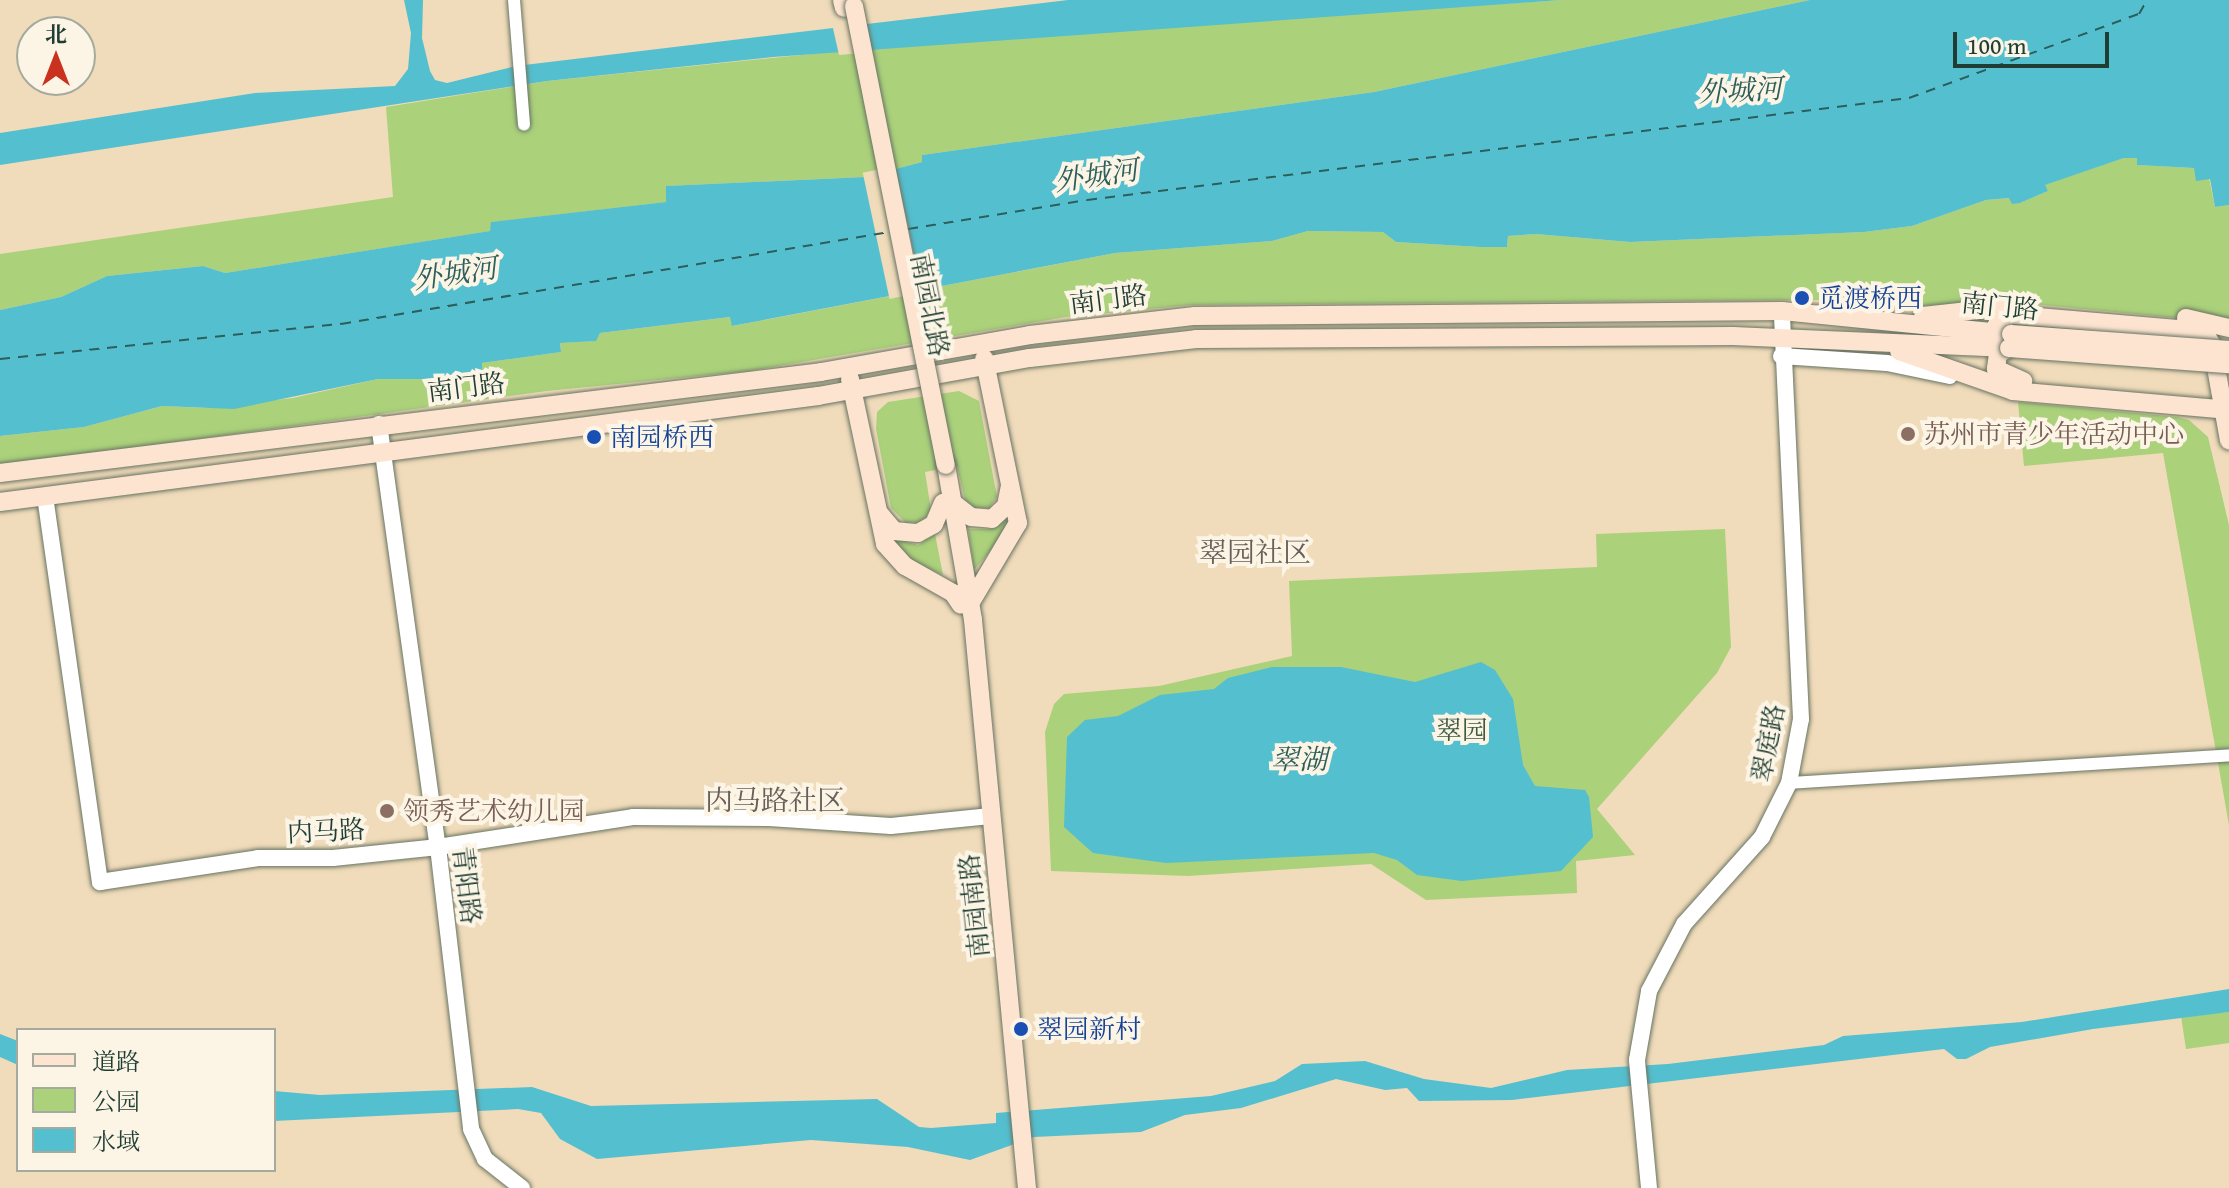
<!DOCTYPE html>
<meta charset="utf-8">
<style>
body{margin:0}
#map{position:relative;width:2229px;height:1188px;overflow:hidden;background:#f0dbba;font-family:"Gentium Book Plus","Noto Serif SC",serif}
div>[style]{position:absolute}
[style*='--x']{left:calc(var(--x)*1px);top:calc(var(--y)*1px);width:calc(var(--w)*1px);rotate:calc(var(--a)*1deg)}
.green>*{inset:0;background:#abd17b}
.water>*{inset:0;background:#54bfcf}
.pier>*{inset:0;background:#f0dbba;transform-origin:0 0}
.ferry>*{height:2px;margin-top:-1px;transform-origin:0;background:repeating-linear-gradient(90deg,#2c5e5b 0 10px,transparent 0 18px)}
.roads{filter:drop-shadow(0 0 2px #687463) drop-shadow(0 0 2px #687463)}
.minor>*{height:12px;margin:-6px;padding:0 6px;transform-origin:6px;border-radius:6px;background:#fff}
.tertiary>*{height:16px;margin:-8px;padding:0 8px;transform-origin:8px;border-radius:8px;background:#fff}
.secondary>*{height:18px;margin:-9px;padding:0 9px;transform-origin:9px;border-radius:9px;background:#fde4d1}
.bridges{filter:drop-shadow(0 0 2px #687463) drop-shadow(0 0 2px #687463)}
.secondary-bridge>*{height:18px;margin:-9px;padding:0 9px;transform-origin:9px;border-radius:9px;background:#fde4d1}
.dots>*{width:22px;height:22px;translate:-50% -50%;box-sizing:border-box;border:4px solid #fcf5e5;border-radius:50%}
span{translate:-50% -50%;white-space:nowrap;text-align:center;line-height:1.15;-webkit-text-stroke:8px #fcf5e5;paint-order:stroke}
.transit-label{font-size:26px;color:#164399}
.left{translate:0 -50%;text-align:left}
.street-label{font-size:26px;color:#1f3d34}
.education-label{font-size:26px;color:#785e54}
.park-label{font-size:26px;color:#3b5b42}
.water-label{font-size:28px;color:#2c5e5b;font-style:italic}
.neighbourhood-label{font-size:28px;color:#675f58}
.legend{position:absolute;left:16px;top:1028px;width:260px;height:144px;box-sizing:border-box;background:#fcf5e5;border:2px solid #a4ab9e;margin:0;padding:10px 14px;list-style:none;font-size:24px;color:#1f3d34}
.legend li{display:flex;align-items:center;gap:16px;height:40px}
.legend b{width:40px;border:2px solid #a4ab9e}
.north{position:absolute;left:16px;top:16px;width:80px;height:80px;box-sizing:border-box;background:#fcf5e5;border:2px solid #a4ab9e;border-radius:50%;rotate:0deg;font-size:22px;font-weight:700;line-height:32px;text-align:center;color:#1f3d34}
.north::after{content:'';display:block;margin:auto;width:28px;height:36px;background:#c8321e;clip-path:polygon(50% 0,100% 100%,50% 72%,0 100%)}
.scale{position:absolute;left:1953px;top:32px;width:156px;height:36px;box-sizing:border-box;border:4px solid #1f3d34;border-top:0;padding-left:10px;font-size:24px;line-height:28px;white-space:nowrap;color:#1f3d34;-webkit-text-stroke:6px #fcf5e5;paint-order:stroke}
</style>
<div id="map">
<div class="green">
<div style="clip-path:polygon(1561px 0,1810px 0,1374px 92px,922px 155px,922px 162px,865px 177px,667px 186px,667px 202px,492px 222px,491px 231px,225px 273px,203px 266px,107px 276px,61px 297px,0 310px,0 254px,393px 197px,386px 107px,547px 81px,938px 41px)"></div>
<div style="clip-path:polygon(2124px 158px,2137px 158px,2138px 165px,2194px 168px,2209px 178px,2215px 207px,2229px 205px,2229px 323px,2012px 302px,1899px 307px,1821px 300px,1191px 305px,1066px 317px,749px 371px,547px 391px,0 466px,0 436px,84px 427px,162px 406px,207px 408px,293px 398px,378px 379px,482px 374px,482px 363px,561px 352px,560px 343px,595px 341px,600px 333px,731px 317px,733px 326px,1115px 253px,1272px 241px,1308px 231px,1383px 232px,1396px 242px,1480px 247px,1507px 247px,1508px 236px,1536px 234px,1630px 242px,1864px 232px,1912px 226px,1986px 200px,2010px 198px,2020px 203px,2048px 191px,2044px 185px)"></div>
<div style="clip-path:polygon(959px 391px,979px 401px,997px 497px,989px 508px,974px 508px,965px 500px,957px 466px,925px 472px,931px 510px,921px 522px,906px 523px,891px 508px,876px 429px,877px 412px,888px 402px)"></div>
<div style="clip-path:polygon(2018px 402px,2177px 417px,2189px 420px,2208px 437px,2229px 525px,2229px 825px,2163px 453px,2024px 466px)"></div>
<div style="clip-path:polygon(1004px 519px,1008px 521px,1006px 533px,974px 570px,968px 529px,990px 529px)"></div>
<div style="clip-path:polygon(1725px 529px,1731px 647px,1717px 673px,1597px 809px,1635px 855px,1576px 861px,1577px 893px,1426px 900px,1371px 864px,1188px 876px,1051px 871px,1045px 732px,1054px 704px,1064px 694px,1159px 686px,1292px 656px,1289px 581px,1597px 567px,1596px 534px)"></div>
<div style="clip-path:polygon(935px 534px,943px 575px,913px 562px,893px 538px,918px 545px)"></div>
<div style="clip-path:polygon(2229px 1012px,2229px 1043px,2186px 1049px,2181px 1016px)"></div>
</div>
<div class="water">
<div style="clip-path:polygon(404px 0,423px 0,422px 38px,430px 71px,435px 80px,447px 83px,516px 66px,1068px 0,1561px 0,773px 57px,547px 81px,0 165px,0 133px,255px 93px,395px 86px,408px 69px,411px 33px)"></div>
<div style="clip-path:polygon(1810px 0,2229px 0,2229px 205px,2215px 207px,2210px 179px,2196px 181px,2194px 168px,2137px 165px,2137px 158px,2124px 158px,2045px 185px,2048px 191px,2020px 203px,2012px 204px,2009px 198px,1986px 200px,1912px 226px,1864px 232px,1630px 242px,1536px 234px,1508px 236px,1507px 247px,1480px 247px,1396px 242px,1383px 232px,1308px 231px,1272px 241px,1115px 253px,732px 326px,730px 317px,600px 333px,596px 341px,560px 343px,561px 352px,482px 363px,482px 374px,451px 379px,378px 379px,234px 409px,162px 406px,84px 427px,0 436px,0 310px,61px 297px,107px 276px,203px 266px,225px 273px,490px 231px,491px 222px,666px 202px,666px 186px,865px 177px,922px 162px,922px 155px,1374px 92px)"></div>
<div style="clip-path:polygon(1481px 662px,1495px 670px,1513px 699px,1523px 765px,1535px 786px,1585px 790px,1589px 797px,1593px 837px,1561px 871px,1462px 881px,1417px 875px,1397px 860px,1374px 853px,1166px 863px,1093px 853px,1064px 827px,1067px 737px,1085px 720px,1118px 716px,1160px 695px,1214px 689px,1228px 678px,1272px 667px,1341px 667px,1415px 682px)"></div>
<div style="clip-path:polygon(2229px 989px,2229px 1012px,2093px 1029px,1990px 1047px,1966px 1059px,1957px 1059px,1944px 1049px,1512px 1100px,1419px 1101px,1407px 1088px,1385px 1090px,1336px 1079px,1241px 1108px,1185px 1115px,1141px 1132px,1034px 1137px,970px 1160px,908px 1147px,811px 1140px,597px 1159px,560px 1139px,541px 1113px,518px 1109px,274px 1121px,274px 1091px,320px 1095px,532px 1087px,591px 1106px,877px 1099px,919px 1127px,931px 1128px,996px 1123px,996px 1113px,1211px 1096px,1275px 1081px,1302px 1064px,1365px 1061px,1424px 1079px,1491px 1088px,1567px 1070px,1668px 1064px,1824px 1045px,1843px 1036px,2022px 1022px)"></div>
<div style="clip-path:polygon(0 1034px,18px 1041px,18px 1065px,0 1057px)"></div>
</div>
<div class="pier">
<div style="clip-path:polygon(865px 20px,872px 52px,839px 55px,832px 24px)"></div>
<div style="left:895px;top:166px;width:129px;height:33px;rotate:78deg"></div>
</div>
<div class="ferry">
<div style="--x:908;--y:229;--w:181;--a:-9.2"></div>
<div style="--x:1087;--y:200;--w:828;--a:-7.07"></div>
<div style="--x:1909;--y:98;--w:245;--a:-20.1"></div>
<div style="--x:2139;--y:14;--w:16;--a:-60"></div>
<div style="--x:0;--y:359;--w:343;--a:-5.9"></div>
<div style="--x:341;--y:324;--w:556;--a:-9.53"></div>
</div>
<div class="roads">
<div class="minor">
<div style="--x:514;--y:0;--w:125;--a:85.4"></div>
<div style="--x:1789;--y:783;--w:441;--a:-3.6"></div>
</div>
<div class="tertiary">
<div style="--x:1781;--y:356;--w:106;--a:3.8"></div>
<div style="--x:1887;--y:363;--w:64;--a:11.7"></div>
<div style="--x:379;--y:424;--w:427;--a:82.1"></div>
<div style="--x:438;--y:847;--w:284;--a:83.3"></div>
<div style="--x:471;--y:1129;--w:33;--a:65"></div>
<div style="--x:485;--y:1159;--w:47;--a:38.1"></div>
<div style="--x:45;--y:496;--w:390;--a:81.9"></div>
<div style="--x:100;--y:882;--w:160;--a:-8.6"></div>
<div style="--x:258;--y:858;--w:75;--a:0"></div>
<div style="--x:333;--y:858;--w:106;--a:-6"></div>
<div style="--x:438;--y:847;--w:197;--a:-8.7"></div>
<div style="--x:633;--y:817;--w:136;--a:0.4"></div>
<div style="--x:769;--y:818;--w:122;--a:3.8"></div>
<div style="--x:891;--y:826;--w:100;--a:-5.7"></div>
<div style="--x:1649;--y:1188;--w:129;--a:-95.4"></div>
<div style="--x:1637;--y:1060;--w:70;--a:-80.1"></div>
<div style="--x:1649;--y:991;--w:76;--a:-62.4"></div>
<div style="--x:1684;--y:924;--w:117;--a:-48.1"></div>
<div style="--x:1762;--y:837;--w:60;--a:-63.4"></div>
<div style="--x:1789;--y:783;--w:65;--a:-79.4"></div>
<div style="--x:1801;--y:719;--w:408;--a:-92.7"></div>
</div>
<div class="secondary">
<div style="--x:842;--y:0;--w:8;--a:76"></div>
<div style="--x:1923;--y:316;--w:91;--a:-6.3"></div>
<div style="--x:2186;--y:318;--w:44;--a:13.1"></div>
<div style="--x:2011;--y:334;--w:17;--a:-147"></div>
<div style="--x:1997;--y:325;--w:13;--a:-61"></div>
<div style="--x:2003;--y:314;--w:201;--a:4.9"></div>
<div style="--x:2203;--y:331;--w:17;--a:57"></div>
<div style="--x:2212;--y:345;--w:97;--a:79.9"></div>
<div style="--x:2009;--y:348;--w:13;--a:151"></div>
<div style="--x:1998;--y:354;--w:15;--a:98"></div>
<div style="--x:1996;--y:369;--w:30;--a:24"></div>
<div style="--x:1899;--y:351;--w:121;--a:19.3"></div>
<div style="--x:2013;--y:391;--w:217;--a:5"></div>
<div style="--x:850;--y:379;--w:169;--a:78"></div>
<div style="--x:885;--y:544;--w:30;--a:48"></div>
<div style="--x:905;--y:566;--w:55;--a:29.4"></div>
<div style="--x:953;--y:593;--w:14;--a:56"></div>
<div style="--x:946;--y:465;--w:157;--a:80.1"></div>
<div style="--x:973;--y:620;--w:571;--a:84.57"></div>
<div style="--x:0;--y:473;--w:827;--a:-7.01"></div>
<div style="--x:821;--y:372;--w:212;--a:-10"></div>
<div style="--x:1030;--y:335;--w:166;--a:-6.6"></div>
<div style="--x:1195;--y:316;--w:587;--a:-0.49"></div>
<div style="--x:1782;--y:311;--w:230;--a:5.7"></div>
<div style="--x:0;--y:502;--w:825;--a:-7.38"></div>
<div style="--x:818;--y:396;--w:215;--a:-10.2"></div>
<div style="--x:1030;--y:358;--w:167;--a:-6.5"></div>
<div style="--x:1196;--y:339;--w:537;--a:-0.32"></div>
<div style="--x:1733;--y:336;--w:276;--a:2.5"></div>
<div style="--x:952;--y:502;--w:24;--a:38"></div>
<div style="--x:971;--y:517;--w:21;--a:5"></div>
<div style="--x:992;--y:519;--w:19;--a:-43"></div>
<div style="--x:1006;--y:506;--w:20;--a:-79"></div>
<div style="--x:879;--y:513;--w:23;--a:50"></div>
<div style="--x:894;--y:531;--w:24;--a:5"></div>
<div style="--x:918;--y:533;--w:18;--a:-29"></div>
<div style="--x:934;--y:524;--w:23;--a:-67"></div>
<div style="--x:971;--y:602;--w:92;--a:-59.3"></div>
<div style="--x:1018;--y:523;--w:168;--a:-101.6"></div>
</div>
</div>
<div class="bridges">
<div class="secondary-bridge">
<div style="--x:854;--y:6;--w:468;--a:78.7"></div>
<div style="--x:2011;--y:334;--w:219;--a:4.2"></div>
<div style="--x:2009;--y:348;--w:221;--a:4.2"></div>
</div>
</div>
<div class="dots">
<div style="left:1802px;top:298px;background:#1a4fb4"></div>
<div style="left:1908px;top:434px;background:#8d6e63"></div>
<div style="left:594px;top:437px;background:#1a4fb4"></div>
<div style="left:387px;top:811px;background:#8d6e63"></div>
<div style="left:1021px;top:1029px;background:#1a4fb4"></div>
</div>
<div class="transit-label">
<span class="left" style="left:1818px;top:298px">觅渡桥西</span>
<span class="left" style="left:610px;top:437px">南园桥西</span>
<span class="left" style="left:1037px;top:1029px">翠园新村</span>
</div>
<div class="street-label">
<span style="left:1108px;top:299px;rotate:-7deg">南门路</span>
<span style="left:930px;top:305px;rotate:79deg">南园北路</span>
<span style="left:2000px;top:306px;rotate:6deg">南门路</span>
<span style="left:466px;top:387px;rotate:-7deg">南门路</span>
<span style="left:1768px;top:743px;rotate:-79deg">翠庭路</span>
<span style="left:326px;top:831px;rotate:-3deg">内马路</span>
<span style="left:467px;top:885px;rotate:83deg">青阳路</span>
<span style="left:974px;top:906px;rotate:-96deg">南园南路</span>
</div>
<div class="education-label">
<span class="left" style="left:1924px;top:434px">苏州市青少年活动中心</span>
<span class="left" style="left:403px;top:811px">领秀艺术幼儿园</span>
</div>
<div class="park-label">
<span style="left:1462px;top:730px">翠园</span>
</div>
<div class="water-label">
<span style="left:1740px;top:90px;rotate:-3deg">外城河</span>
<span style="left:1096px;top:175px;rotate:-8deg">外城河</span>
<span style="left:455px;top:273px;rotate:-8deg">外城河</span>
<span style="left:1299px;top:759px">翠湖</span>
</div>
<div class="neighbourhood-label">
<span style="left:1255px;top:552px">翠园社区</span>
<span style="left:775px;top:800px">内马路社区</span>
</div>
<ul class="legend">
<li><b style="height:10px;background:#fde4d1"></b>道路</li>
<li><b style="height:22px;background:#abd17b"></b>公园</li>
<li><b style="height:22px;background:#54bfcf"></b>水域</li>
</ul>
<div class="north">北</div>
<div class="scale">100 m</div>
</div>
